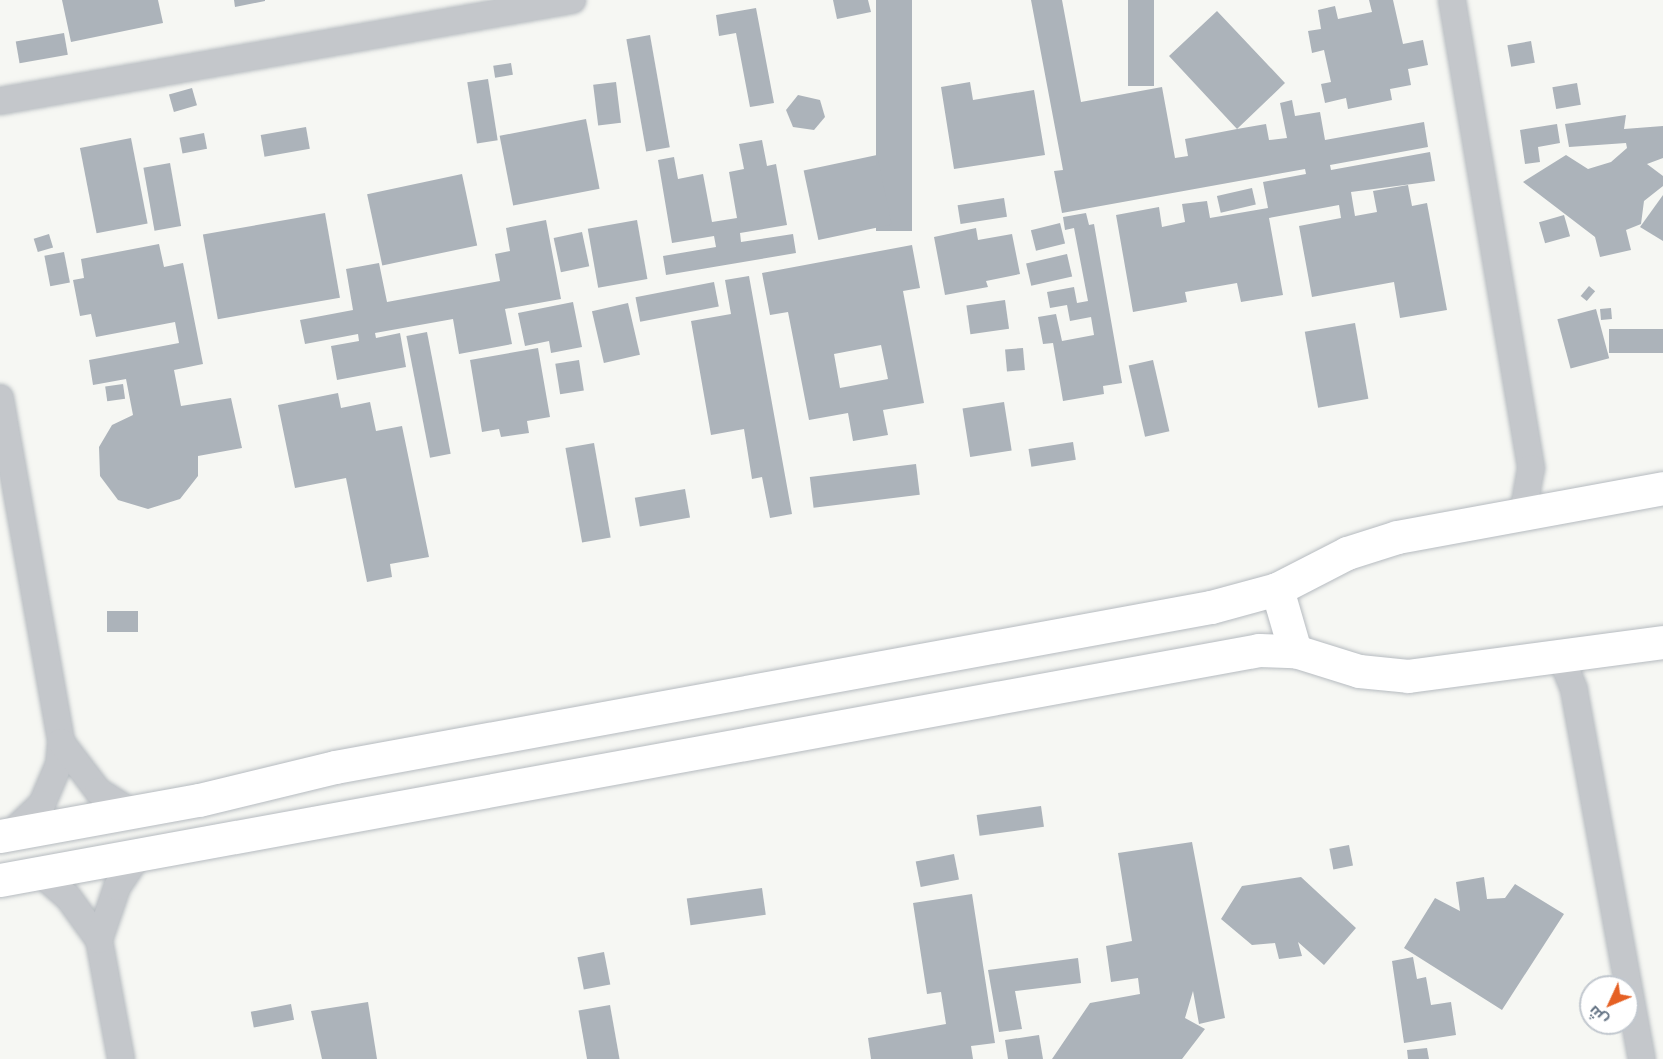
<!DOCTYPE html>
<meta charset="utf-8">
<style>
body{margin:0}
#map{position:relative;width:1663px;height:1059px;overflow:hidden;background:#f6f7f3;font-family:"Noto Sans",Cairo,sans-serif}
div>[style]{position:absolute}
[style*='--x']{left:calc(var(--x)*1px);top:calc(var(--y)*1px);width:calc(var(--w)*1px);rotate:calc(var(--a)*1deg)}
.building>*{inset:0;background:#acb3ba;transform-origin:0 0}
.roads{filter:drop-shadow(0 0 2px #b6bbc0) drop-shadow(0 0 2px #b6bbc0)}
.street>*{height:26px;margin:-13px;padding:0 13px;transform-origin:13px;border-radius:13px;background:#c4c7cb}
.secondary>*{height:33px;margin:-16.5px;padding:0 16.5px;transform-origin:16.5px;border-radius:16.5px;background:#fff}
span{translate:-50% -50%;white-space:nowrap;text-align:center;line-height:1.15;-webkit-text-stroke:6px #fff;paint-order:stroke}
.north{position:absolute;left:1579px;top:975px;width:60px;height:60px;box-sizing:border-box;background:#fff;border:2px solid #c1c7ce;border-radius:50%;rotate:226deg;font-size:16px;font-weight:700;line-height:24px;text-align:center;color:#657485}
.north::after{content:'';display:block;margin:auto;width:21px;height:27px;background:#e56024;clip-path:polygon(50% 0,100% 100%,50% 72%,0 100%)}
</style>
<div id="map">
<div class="building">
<div style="clip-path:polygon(62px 0,158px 0,163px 23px,71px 42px)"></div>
<div style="clip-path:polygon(234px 0,265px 0,265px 1px,235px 7px)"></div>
<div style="clip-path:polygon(833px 0,868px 0,871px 12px,837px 19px)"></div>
<div style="left:876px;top:0;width:36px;height:231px"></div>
<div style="clip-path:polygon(1031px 0,1062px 0,1081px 102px,1162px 87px,1175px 158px,1188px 156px,1185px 139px,1237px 129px,1169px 56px,1217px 11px,1285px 83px,1237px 129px,1266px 124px,1269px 140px,1287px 138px,1280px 103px,1292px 100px,1295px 116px,1320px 112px,1325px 140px,1424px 122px,1428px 147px,1330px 165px,1331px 170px,1430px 152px,1435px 181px,1351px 192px,1355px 216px,1377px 212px,1373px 191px,1408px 185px,1412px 206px,1427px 203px,1447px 310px,1400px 318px,1394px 282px,1312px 297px,1299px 226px,1341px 218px,1339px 205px,1269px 218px,1283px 295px,1241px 302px,1237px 283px,1185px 292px,1187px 302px,1133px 312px,1116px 215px,1159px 207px,1162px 227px,1185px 222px,1182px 204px,1207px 201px,1210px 218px,1268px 208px,1263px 182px,1306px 174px,1305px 169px,1062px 213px,1054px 171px,1063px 170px)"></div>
<div style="left:1128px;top:0;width:26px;height:86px"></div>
<div style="clip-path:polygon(1369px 0,1393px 0,1403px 44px,1423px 40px,1428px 65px,1408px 69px,1411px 85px,1390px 89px,1392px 100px,1348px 109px,1346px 98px,1325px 103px,1321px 84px,1331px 82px,1324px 50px,1312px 53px,1308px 31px,1321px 29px,1318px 10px,1335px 6px,1338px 19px,1372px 12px)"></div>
<div style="clip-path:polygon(756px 8px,774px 103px,750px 107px,736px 33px,719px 36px,716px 15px)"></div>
<div style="left:64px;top:33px;width:22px;height:49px;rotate:80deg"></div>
<div style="left:650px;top:35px;width:114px;height:24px;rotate:80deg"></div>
<div style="left:1531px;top:41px;width:22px;height:24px;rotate:80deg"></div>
<div style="left:511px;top:63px;width:12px;height:18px;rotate:81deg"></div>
<div style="left:488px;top:79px;width:62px;height:21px;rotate:81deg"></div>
<div style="left:616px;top:82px;width:41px;height:23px;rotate:83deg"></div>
<div style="clip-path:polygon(970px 82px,973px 100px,1034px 90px,1045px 155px,954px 169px,941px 87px)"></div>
<div style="left:1577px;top:83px;width:22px;height:25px;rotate:80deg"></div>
<div style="left:192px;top:88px;width:18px;height:24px;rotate:74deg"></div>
<div style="clip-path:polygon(798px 95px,820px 100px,825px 117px,814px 130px,793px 127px,786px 110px)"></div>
<div style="clip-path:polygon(1626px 115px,1624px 129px,1663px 126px,1663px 158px,1647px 164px,1663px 176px,1663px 186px,1644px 201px,1641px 224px,1626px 230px,1631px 250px,1600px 257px,1595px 237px,1523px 182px,1566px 155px,1588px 169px,1611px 162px,1627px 148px,1626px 143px,1569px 147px,1565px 124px)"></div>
<div style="left:586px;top:119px;width:71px;height:88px;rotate:79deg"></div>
<div style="clip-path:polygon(1557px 124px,1560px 143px,1538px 147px,1540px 162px,1525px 164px,1520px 130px)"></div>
<div style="left:306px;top:127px;width:22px;height:46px;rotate:80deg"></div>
<div style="left:204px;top:133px;width:16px;height:25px;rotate:79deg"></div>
<div style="left:131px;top:138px;width:87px;height:52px;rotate:79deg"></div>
<div style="clip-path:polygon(762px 140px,767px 166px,776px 164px,787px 225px,740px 233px,741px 242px,793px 234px,796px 253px,666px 275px,663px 256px,716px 247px,714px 236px,672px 243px,658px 160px,674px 157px,678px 179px,703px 174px,712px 222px,737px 218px,729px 172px,744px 169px,739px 144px)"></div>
<div style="left:877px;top:155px;width:71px;height:75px;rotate:78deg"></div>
<div style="left:170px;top:163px;width:64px;height:27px;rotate:80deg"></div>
<div style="left:462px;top:174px;width:73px;height:97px;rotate:78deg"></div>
<div style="left:1252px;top:188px;width:17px;height:36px;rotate:77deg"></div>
<div style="clip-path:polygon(1663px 195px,1663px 241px,1640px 227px)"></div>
<div style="left:1004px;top:198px;width:19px;height:47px;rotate:81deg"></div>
<div style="left:325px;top:213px;width:86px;height:124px;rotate:80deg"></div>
<div style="clip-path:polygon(1086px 213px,1089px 225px,1094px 224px,1122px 383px,1103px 386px,1104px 394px,1063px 401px,1053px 343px,1043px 344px,1038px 317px,1056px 314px,1062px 341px,1094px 335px,1091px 317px,1070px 321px,1067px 305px,1050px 308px,1047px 292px,1074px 287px,1077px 303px,1088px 301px,1074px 228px,1065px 230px,1063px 217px)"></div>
<div style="left:1564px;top:215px;width:22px;height:26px;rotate:74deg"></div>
<div style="clip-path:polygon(546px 220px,561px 299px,505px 309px,512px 344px,459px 354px,453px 319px,375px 333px,376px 338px,400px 333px,406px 367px,337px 380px,331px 346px,359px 341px,358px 334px,305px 344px,300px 320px,353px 310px,346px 269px,379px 263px,387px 302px,500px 281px,495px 254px,510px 251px,506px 228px)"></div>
<div style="left:637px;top:220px;width:60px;height:50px;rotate:80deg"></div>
<div style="left:1060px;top:223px;width:21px;height:30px;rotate:76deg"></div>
<div style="clip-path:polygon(976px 228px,978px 240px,1012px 234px,1020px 274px,986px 281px,988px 287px,945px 295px,934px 237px)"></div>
<div style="left:582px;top:232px;width:35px;height:29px;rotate:78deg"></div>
<div style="left:49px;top:234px;width:14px;height:16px;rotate:73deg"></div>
<div style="clip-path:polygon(159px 244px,164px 267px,183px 263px,203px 364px,174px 370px,181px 406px,231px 398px,242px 448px,198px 456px,198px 476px,180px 499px,148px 509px,118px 500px,100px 476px,99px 447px,112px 425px,133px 415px,126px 379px,93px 385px,89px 360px,179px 343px,175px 322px,96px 337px,91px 314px,80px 316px,73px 280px,84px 278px,81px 259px)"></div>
<div style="clip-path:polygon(evenodd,912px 245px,920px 288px,903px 291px,924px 403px,883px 410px,888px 435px,853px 441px,848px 413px,809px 420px,788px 312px,770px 315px,762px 273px,912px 245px,881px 345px,888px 379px,840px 388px,834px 354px,881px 345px)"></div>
<div style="left:64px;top:252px;width:31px;height:20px;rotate:79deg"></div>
<div style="left:1067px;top:254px;width:23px;height:42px;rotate:77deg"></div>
<div style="clip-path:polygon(749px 276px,792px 514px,770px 518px,762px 477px,752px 479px,744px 429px,711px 435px,691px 321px,731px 314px,725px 280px)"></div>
<div style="left:714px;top:282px;width:25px;height:80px;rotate:79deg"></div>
<div style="left:1589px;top:286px;width:8px;height:13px;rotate:40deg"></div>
<div style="left:1005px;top:300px;width:29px;height:39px;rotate:82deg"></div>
<div style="clip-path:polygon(573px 302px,582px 347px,551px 353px,549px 341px,525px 346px,518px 313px)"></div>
<div style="left:628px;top:303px;width:53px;height:37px;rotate:77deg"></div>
<div style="left:1611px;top:308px;width:11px;height:11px;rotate:85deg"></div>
<div style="left:1596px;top:309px;width:51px;height:40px;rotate:75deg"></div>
<div style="left:1355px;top:323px;width:77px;height:51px;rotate:80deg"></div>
<div style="left:1663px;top:329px;width:24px;height:54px;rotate:90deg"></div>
<div style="left:427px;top:332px;width:124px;height:21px;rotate:79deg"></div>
<div style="clip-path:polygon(538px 348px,550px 417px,527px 421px,529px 433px,501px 437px,499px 429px,482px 432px,470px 360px)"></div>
<div style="left:1023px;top:348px;width:22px;height:18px;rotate:85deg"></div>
<div style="left:579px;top:360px;width:31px;height:24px;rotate:81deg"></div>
<div style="left:1153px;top:360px;width:73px;height:25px;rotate:77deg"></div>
<div style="left:123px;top:384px;width:15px;height:18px;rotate:82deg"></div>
<div style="clip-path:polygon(338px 393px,341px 408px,370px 402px,376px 431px,402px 426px,429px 557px,390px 564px,392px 577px,367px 582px,346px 478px,295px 488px,278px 405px)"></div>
<div style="left:1004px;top:402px;width:49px;height:42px;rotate:81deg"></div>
<div style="left:1073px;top:442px;width:18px;height:45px;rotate:81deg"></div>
<div style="left:594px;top:443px;width:96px;height:29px;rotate:80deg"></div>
<div style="left:916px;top:464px;width:31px;height:107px;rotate:83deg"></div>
<div style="left:685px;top:489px;width:29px;height:51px;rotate:80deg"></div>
<div style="left:138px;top:611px;width:21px;height:31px;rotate:90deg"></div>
<div style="left:1041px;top:806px;width:21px;height:65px;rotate:82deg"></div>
<div style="clip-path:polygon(1192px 842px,1225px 1018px,1199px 1024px,1193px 991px,1185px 1018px,1205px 1029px,1182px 1059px,1052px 1059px,1090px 1003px,1140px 994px,1138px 978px,1111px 982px,1106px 946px,1132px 941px,1118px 853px)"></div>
<div style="left:1349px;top:845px;width:21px;height:20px;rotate:79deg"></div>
<div style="left:954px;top:854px;width:26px;height:39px;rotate:79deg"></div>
<div style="clip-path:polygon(1301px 877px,1356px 928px,1324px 965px,1298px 942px,1302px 956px,1279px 959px,1275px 943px,1252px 945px,1221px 919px,1242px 886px)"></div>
<div style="clip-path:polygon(1484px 877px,1487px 899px,1505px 898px,1515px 884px,1564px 914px,1502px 1010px,1404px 948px,1435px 898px,1460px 911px,1456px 882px)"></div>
<div style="left:762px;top:888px;width:27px;height:76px;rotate:82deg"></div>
<div style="clip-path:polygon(972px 894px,995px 1043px,971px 1046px,973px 1059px,871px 1059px,868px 1038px,946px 1024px,941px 992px,927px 994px,913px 903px)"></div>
<div style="left:604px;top:952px;width:33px;height:27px;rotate:79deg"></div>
<div style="clip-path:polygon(1413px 957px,1417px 979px,1426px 977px,1431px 1005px,1451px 1002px,1456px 1035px,1404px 1043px,1392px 961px)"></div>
<div style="clip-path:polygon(1078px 958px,1081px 983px,1015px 991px,1022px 1029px,999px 1032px,988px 970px)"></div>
<div style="clip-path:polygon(368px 1002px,377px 1059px,322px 1059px,311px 1011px)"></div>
<div style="left:291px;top:1004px;width:16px;height:41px;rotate:79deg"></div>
<div style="left:610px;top:1005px;width:55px;height:32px;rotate:80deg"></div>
<div style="clip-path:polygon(1039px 1035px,1043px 1059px,1008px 1059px,1005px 1040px)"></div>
<div style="clip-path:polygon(1427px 1048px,1429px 1059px,1408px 1059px,1407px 1050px)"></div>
</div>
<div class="roads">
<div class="street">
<div style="--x:1452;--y:0;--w:475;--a:80.4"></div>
<div style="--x:1531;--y:468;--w:46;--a:100.1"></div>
<div style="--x:0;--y:101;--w:581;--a:-10.01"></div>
<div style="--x:0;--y:398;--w:349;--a:79.9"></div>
<div style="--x:61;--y:742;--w:22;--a:95"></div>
<div style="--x:59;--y:764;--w:43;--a:113"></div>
<div style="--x:42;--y:804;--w:44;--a:136.8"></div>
<div style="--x:1561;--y:657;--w:35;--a:68"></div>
<div style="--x:1574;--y:690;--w:375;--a:79.6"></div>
<div style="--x:61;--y:742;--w:61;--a:52.9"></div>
<div style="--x:98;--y:791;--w:41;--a:32.2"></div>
<div style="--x:40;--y:873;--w:37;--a:41"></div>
<div style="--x:68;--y:897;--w:53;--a:54.2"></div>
<div style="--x:99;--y:940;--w:121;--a:79.5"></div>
<div style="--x:99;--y:940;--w:56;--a:-71.2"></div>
<div style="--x:117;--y:887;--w:37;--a:-56"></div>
</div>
<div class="secondary">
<div style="--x:1277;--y:589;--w:65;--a:73.8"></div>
<div style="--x:0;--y:836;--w:202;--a:-10.3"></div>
<div style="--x:199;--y:800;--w:140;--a:-13.6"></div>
<div style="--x:335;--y:767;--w:890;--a:-10.35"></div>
<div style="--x:1211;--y:607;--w:68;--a:-15.3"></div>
<div style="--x:1277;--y:589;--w:79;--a:-27.2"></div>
<div style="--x:1347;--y:553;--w:52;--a:-17.7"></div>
<div style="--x:1397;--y:537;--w:270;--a:-10.4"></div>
<div style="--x:0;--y:880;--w:1280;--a:-10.35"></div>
<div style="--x:1259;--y:650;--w:36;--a:2"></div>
<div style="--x:1295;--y:651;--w:67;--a:17.4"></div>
<div style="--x:1359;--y:671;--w:49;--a:5.8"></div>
<div style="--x:1408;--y:676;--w:257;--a:-7.6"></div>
</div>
</div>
<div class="north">ش</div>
</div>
